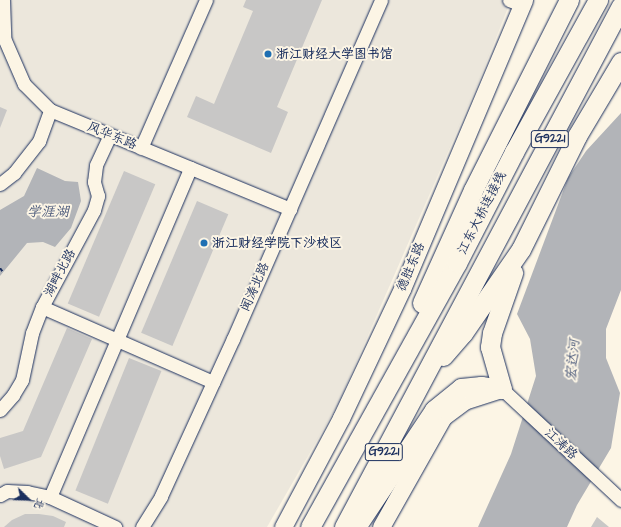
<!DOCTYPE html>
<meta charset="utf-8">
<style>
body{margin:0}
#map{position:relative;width:621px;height:527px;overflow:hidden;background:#fcf5e5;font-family:"Architects Daughter","LXGW WenKai TC",sans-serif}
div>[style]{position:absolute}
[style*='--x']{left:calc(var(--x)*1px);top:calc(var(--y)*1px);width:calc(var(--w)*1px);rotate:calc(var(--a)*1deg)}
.built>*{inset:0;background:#ece7dc}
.water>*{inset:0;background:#b2b4b8}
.building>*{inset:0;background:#c8c7c6;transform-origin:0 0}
.path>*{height:2px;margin-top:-1px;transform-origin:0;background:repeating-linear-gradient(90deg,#1b2f5e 0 4px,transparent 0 7px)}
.roads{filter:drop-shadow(0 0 1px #1b2f5e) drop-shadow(0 0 1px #1b2f5e)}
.minor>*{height:13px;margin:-6.5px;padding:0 6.5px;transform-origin:6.5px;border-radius:6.5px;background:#fcf5e5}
.major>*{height:17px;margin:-8.5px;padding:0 8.5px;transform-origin:8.5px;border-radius:8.5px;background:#fcf5e5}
.highway>*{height:19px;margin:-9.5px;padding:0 9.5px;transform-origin:9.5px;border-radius:9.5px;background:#fcf5e5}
.dots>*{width:11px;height:11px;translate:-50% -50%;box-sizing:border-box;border:2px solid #fcf5e5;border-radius:50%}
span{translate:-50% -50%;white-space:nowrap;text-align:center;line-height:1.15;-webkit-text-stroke:4px #fcf5e5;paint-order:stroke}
.shield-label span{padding:1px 3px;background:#fcf5e5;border:1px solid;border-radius:3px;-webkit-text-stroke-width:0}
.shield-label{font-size:12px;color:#1b2f5e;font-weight:700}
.poi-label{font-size:13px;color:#1b2f5e;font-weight:700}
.left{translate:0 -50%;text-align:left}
.street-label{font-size:13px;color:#1b2f5e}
.water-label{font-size:14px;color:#485779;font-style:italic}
.north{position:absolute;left:8px;top:479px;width:40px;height:40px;-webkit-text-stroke:3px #fcf5e5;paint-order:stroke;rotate:113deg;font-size:11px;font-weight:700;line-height:16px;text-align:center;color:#1b2f5e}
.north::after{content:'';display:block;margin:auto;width:14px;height:18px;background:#1b2f5e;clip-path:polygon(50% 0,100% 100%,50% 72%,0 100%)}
</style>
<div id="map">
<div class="built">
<div style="clip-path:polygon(0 0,511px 0,479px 81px,338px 404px,267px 527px,0 527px)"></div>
</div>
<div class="water">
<div style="clip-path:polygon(621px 113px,621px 290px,606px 329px,606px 358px,620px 393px,611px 448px,577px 505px,567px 527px,478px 527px,511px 454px,536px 376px,530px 339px,517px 314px,568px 178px,586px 151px)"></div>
<div style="clip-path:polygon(37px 168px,65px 181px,78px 182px,81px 201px,71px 228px,55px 247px,43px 242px,27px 243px,0 276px,0 210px,24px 196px)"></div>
</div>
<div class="building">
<div style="clip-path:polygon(246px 0,322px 0,277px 107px,288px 112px,271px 153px,187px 117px,196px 96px,214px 104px,253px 11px,243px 7px)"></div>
<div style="clip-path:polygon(0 107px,7px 110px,0 128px)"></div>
<div style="left:124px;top:171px;width:34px;height:144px;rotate:23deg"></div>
<div style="left:197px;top:201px;width:34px;height:143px;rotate:23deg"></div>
<div style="clip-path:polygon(67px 328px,92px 339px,41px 457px,4px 469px,0 456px,0 438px,23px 431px)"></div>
<div style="left:129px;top:358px;width:35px;height:143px;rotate:22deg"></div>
<div style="clip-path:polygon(25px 514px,39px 514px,53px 516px,66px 522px,64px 527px,4px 527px,12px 520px)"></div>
<div style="clip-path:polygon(597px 517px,609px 527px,591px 527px)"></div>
</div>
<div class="path">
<div style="--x:0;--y:268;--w:5;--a:53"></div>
</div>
<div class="roads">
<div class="minor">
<div style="--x:3;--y:0;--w:38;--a:88"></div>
<div style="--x:4;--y:38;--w:50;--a:66.5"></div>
<div style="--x:24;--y:84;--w:37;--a:45"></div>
<div style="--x:50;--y:110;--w:260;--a:22.4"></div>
<div style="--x:509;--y:0;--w:14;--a:21"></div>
<div style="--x:141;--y:148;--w:162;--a:-66.3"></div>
<div style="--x:0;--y:184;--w:18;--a:-38"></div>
<div style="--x:14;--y:173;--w:41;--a:-52"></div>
<div style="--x:39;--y:141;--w:33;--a:-70"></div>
<div style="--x:42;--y:307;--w:187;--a:23.7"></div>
<div style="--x:502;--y:389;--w:163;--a:43"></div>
<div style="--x:0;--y:410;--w:20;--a:-49"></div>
<div style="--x:13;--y:395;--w:17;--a:-59"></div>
<div style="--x:22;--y:380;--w:48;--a:-78"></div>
<div style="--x:32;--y:333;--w:28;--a:-69"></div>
<div style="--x:42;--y:307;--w:110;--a:-61.8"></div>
<div style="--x:94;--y:210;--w:15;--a:-74"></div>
<div style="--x:98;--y:196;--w:15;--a:-106"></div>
<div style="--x:94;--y:182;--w:17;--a:-83"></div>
<div style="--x:96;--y:165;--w:33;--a:-65"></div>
<div style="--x:0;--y:495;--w:8;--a:-30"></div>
<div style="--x:7;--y:491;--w:20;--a:3"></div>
<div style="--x:27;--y:492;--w:24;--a:12"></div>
<div style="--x:50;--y:497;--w:72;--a:24.8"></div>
<div style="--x:50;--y:497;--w:358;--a:-66.9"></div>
<div style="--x:142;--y:527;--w:36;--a:-58"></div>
<div style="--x:161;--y:496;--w:173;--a:-65.4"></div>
<div style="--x:233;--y:339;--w:370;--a:-66.4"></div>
</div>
<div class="major">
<div style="--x:283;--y:527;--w:123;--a:-62"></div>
<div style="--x:341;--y:418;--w:143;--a:-64.7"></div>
<div style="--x:402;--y:289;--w:314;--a:-67.1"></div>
<div style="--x:381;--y:527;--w:126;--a:-60.6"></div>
<div style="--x:443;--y:417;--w:26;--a:-37"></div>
<div style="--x:464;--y:401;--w:40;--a:-18"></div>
</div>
<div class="highway">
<div style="--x:422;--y:303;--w:124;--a:-65.7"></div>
<div style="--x:473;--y:190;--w:213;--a:-63.2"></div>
<div style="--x:443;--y:356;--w:30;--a:-49"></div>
<div style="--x:463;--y:333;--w:102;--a:-55.4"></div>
<div style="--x:521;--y:249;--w:126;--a:-63.6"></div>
<div style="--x:577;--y:136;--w:86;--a:-59.3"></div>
<div style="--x:310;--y:527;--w:302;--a:-60.9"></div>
<div style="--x:457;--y:263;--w:125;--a:-62.8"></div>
<div style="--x:514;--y:152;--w:174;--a:-61.1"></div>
<div style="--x:344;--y:527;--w:590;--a:-62"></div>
<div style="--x:356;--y:527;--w:141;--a:-56.3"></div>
<div style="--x:434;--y:410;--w:35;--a:-39"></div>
<div style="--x:461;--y:388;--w:20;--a:-6"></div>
<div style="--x:481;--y:386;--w:21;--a:8"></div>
<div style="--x:502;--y:389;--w:44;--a:-105.9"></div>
<div style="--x:490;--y:347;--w:14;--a:-82"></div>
<div style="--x:492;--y:333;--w:64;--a:-70.7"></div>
</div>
</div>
<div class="dots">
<div style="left:268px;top:54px;background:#1f6fb2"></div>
<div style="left:204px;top:243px;background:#1f6fb2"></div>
</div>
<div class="shield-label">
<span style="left:550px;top:139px">G9221</span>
<span style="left:384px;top:452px">G9221</span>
</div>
<div class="poi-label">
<span class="left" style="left:276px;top:54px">浙江财经大学图书馆</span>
<span class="left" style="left:212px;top:243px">浙江财经学院下沙校区</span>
</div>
<div class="street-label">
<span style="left:112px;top:136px;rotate:22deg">风华东路</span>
<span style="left:482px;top:213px;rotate:-63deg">江东大桥连接线</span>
<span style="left:411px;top:267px;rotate:-67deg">德胜东路</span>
<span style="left:60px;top:273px;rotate:-62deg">湖畔北路</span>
<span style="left:255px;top:287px;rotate:-66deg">闻涛北路</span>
<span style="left:561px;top:444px;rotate:43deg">江涛路</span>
</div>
<div class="water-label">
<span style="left:48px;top:212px">学涯湖</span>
<span style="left:573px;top:360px;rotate:-85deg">宏达河</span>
</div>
<div class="north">北</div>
</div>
